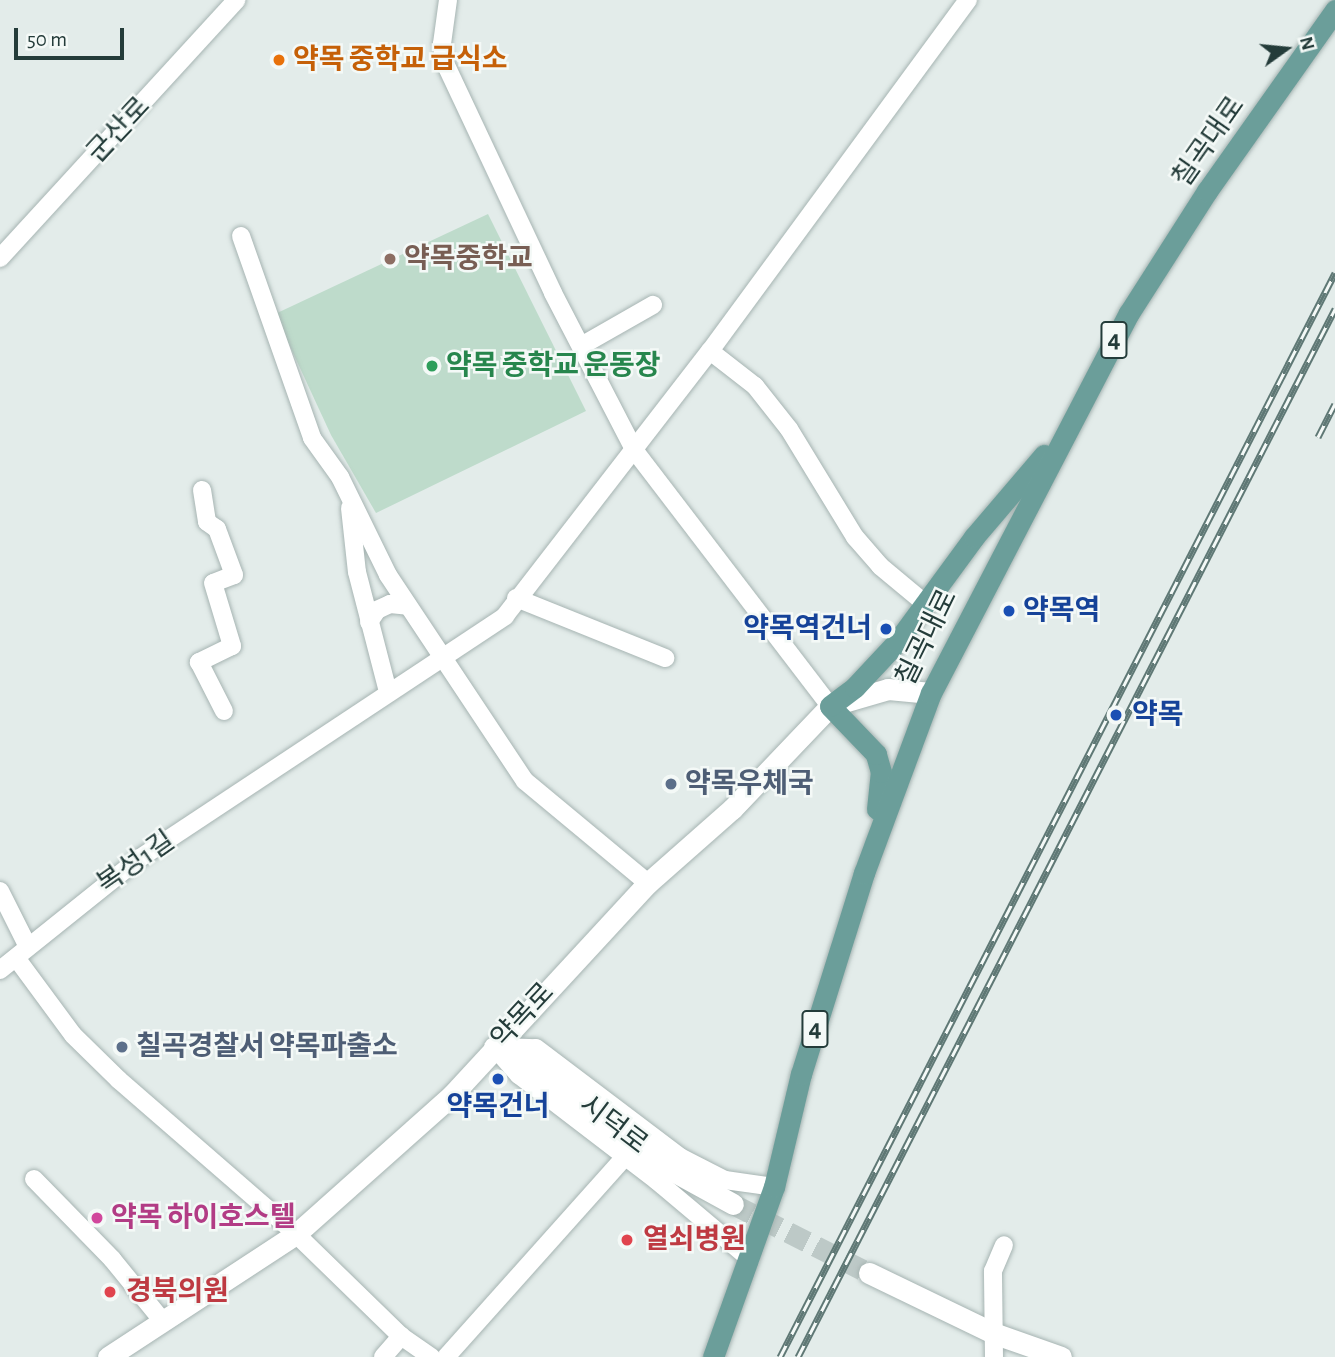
<!DOCTYPE html>
<meta charset="utf-8">
<style>
body{margin:0}
#map{position:relative;width:1335px;height:1357px;overflow:hidden;background:#e3ecea;font-family:"Alegreya Sans","Noto Sans KR",sans-serif}
div>[style]{position:absolute}
[style*='--x']{left:calc(var(--x)*1px);top:calc(var(--y)*1px);width:calc(var(--w)*1px);rotate:calc(var(--a)*1deg)}
.green>*{inset:0;background:#bedbcb}
.tertiary-tunnel>*{height:21px;margin-top:-10.5px;transform-origin:0;background:repeating-linear-gradient(90deg,#bdc9c7 0 21px,transparent 0 31px)}
.roads{filter:drop-shadow(0 0 2px #a6b4b2) drop-shadow(0 0 2px #a6b4b2)}
.minor>*{height:18px;margin:-9px;padding:0 9px;transform-origin:9px;border-radius:9px;background:#fff}
.tertiary>*{height:21px;margin:-10.5px;padding:0 10.5px;transform-origin:10.5px;border-radius:10.5px;background:#fff}
.primary>*{height:21px;margin:-10.5px;padding:0 10.5px;transform-origin:10.5px;border-radius:10.5px;background:#6b9e9a}
.rail>*{height:7px;margin-top:-3.5px;transform-origin:0;background:repeating-linear-gradient(90deg,#f4f9f7 0 13px,#5f7875 0 26px);box-sizing:border-box;border-block:2px solid #5f7875}
.dots>*{width:19px;height:19px;translate:-50% -50%;box-sizing:border-box;border:4px solid #f4f9f7;border-radius:50%}
span{translate:-50% -50%;white-space:nowrap;text-align:center;line-height:1.15;-webkit-text-stroke:5px #f4f9f7;paint-order:stroke}
.shield-label span{padding:2px 5px;background:#f4f9f7;border:2px solid;border-radius:5px;-webkit-text-stroke-width:0}
.shield-label{font-size:26px;color:#243c3a;font-weight:700}
.food-label{font-size:28px;color:#c56008;font-weight:700}
.left{translate:0 -50%;text-align:left}
.street-label{font-size:28px;color:#243c3a}
.education-label{font-size:28px;color:#785e54;font-weight:700}
.leisure-label{font-size:28px;color:#27864d;font-weight:700}
.transit-label{font-size:28px;color:#164399;font-weight:700}
.right{translate:-100% -50%;text-align:right}
.service-label{font-size:28px;color:#4e5e75;font-weight:700}
.hotel-label{font-size:28px;color:#b23c85;font-weight:700}
.health-label{font-size:28px;color:#be3a42;font-weight:700}
.north{position:absolute;left:1251px;top:14px;width:70px;height:70px;-webkit-text-stroke:5px #f4f9f7;paint-order:stroke;rotate:75deg;font-size:19px;font-weight:700;line-height:28px;text-align:center;color:#243c3a}
.north::after{content:'';display:block;margin:auto;width:24px;height:32px;background:#243c3a;clip-path:polygon(50% 0,100% 100%,50% 72%,0 100%)}
.scale{position:absolute;left:14px;top:28px;width:110px;height:32px;box-sizing:border-box;border:4px solid #243c3a;border-top:0;padding-left:9px;font-size:21px;line-height:24px;white-space:nowrap;color:#243c3a;-webkit-text-stroke:5px #f4f9f7;paint-order:stroke}
</style>
<div id="map">
<div class="green">
<div style="clip-path:polygon(488px 214px,586px 411px,376px 513px,331px 435px,275px 314px)"></div>
</div>
<div class="tertiary-tunnel">
<div style="--x:733;--y:1204;--w:153;--a:26.9"></div>
</div>
<div class="roads">
<div class="minor">
<div style="--x:448;--y:0;--w:44;--a:97.8"></div>
<div style="--x:442;--y:44;--w:17;--a:83"></div>
<div style="--x:444;--y:61;--w:256;--a:64.8"></div>
<div style="--x:553;--y:293;--w:178;--a:62.6"></div>
<div style="--x:635;--y:451;--w:321;--a:52.6"></div>
<div style="--x:241;--y:236;--w:214;--a:70.6"></div>
<div style="--x:312;--y:438;--w:48;--a:54.3"></div>
<div style="--x:340;--y:477;--w:109;--a:63.9"></div>
<div style="--x:388;--y:575;--w:247;--a:56.4"></div>
<div style="--x:525;--y:781;--w:160;--a:39.7"></div>
<div style="--x:0;--y:258;--w:350;--a:-47.5"></div>
<div style="--x:581;--y:346;--w:83;--a:-29.7"></div>
<div style="--x:710;--y:351;--w:57;--a:37.9"></div>
<div style="--x:755;--y:386;--w:55;--a:51.7"></div>
<div style="--x:789;--y:429;--w:127;--a:58.6"></div>
<div style="--x:855;--y:537;--w:38;--a:49"></div>
<div style="--x:880;--y:566;--w:62;--a:39.8"></div>
<div style="--x:202;--y:490;--w:32;--a:81"></div>
<div style="--x:207;--y:522;--w:12;--a:35"></div>
<div style="--x:217;--y:529;--w:49;--a:69.7"></div>
<div style="--x:234;--y:575;--w:22;--a:159"></div>
<div style="--x:213;--y:583;--w:66;--a:73.2"></div>
<div style="--x:232;--y:646;--w:37;--a:154"></div>
<div style="--x:199;--y:662;--w:55;--a:63"></div>
<div style="--x:350;--y:508;--w:64;--a:83.8"></div>
<div style="--x:357;--y:572;--w:124;--a:75.5"></div>
<div style="--x:516;--y:598;--w:161;--a:21.9"></div>
<div style="--x:369;--y:622;--w:14;--a:-56"></div>
<div style="--x:377;--y:610;--w:14;--a:-25"></div>
<div style="--x:390;--y:604;--w:18;--a:6"></div>
<div style="--x:0;--y:891;--w:60;--a:63.4"></div>
<div style="--x:17;--y:959;--w:94;--a:53.6"></div>
<div style="--x:73;--y:1035;--w:64;--a:44.4"></div>
<div style="--x:119;--y:1080;--w:235;--a:41"></div>
<div style="--x:296;--y:1234;--w:146;--a:44.2"></div>
<div style="--x:401;--y:1336;--w:37;--a:35"></div>
<div style="--x:0;--y:970;--w:179;--a:-38.7"></div>
<div style="--x:140;--y:858;--w:438;--a:-33.5"></div>
<div style="--x:505;--y:616;--w:335;--a:-52.3"></div>
<div style="--x:710;--y:351;--w:436;--a:-53.7"></div>
<div style="--x:498;--y:1047;--w:38;--a:2"></div>
<div style="--x:536;--y:1048;--w:181;--a:37.1"></div>
<div style="--x:680;--y:1157;--w:51;--a:27.1"></div>
<div style="--x:725;--y:1180;--w:49;--a:8.1"></div>
<div style="--x:496;--y:1049;--w:35;--a:49"></div>
<div style="--x:519;--y:1075;--w:174;--a:37.5"></div>
<div style="--x:657;--y:1181;--w:121;--a:40"></div>
<div style="--x:34;--y:1179;--w:112;--a:45.7"></div>
<div style="--x:112;--y:1259;--w:77;--a:50.8"></div>
<div style="--x:383;--y:1357;--w:28;--a:-49"></div>
<div style="--x:446;--y:1357;--w:268;--a:-48.2"></div>
<div style="--x:994;--y:1357;--w:86;--a:-90.7"></div>
<div style="--x:993;--y:1271;--w:28;--a:-67"></div>
</div>
<div class="tertiary">
<div style="--x:494;--y:1047;--w:40;--a:23.4"></div>
<div style="--x:531;--y:1063;--w:181;--a:37.1"></div>
<div style="--x:675;--y:1172;--w:66;--a:28.9"></div>
<div style="--x:869;--y:1273;--w:138;--a:25.8"></div>
<div style="--x:993;--y:1333;--w:72;--a:19.4"></div>
<div style="--x:108;--y:1357;--w:225;--a:-33.2"></div>
<div style="--x:296;--y:1234;--w:210;--a:-41.7"></div>
<div style="--x:453;--y:1094;--w:287;--a:-47.3"></div>
<div style="--x:648;--y:883;--w:112;--a:-41.4"></div>
<div style="--x:732;--y:809;--w:142;--a:-46.4"></div>
<div style="--x:830;--y:706;--w:60;--a:-16.3"></div>
<div style="--x:888;--y:689;--w:43;--a:5.3"></div>
</div>
<div class="primary">
<div style="--x:877;--y:809;--w:37;--a:-84"></div>
<div style="--x:881;--y:772;--w:19;--a:-106"></div>
<div style="--x:876;--y:754;--w:66;--a:-133.8"></div>
<div style="--x:830;--y:706;--w:31;--a:-37"></div>
<div style="--x:855;--y:687;--w:62;--a:-47"></div>
<div style="--x:897;--y:642;--w:130;--a:-53.7"></div>
<div style="--x:974;--y:537;--w:108;--a:-49.5"></div>
<div style="--x:713;--y:1357;--w:181;--a:-70.3"></div>
<div style="--x:774;--y:1187;--w:116;--a:-76.6"></div>
<div style="--x:801;--y:1074;--w:211;--a:-72.6"></div>
<div style="--x:864;--y:873;--w:192;--a:-69.6"></div>
<div style="--x:931;--y:693;--w:428;--a:-62.5"></div>
<div style="--x:1129;--y:313;--w:145;--a:-57.4"></div>
<div style="--x:1207;--y:191;--w:222;--a:-54.7"></div>
</div>
</div>
<div class="rail">
<div style="--x:1318;--y:437;--w:37;--a:-63"></div>
<div style="--x:780;--y:1357;--w:1218;--a:-62.89"></div>
<div style="--x:798;--y:1357;--w:1178;--a:-62.87"></div>
</div>
<div class="dots">
<div style="left:279px;top:60px;background:#e8710a"></div>
<div style="left:390px;top:259px;background:#8d6e63"></div>
<div style="left:432px;top:366px;background:#2e9e5b"></div>
<div style="left:1009px;top:611px;background:#1a4fb4"></div>
<div style="left:886px;top:629px;background:#1a4fb4"></div>
<div style="left:1116px;top:715px;background:#1a4fb4"></div>
<div style="left:671px;top:784px;background:#5c6f8a"></div>
<div style="left:122px;top:1047px;background:#5c6f8a"></div>
<div style="left:498px;top:1079px;background:#1a4fb4"></div>
<div style="left:97px;top:1218px;background:#d1479c"></div>
<div style="left:627px;top:1240px;background:#e0444e"></div>
<div style="left:110px;top:1292px;background:#e0444e"></div>
</div>
<div class="shield-label">
<span style="left:1114px;top:340px">4</span>
<span style="left:815px;top:1029px">4</span>
</div>
<div class="food-label">
<span class="left" style="left:293px;top:60px">약목 중학교 급식소</span>
</div>
<div class="street-label">
<span style="left:119px;top:130px;rotate:-47deg">군산로</span>
<span style="left:1209px;top:142px;rotate:-55deg">칠곡대로</span>
<span style="left:927px;top:638px;rotate:-64deg">칠곡대로</span>
<span style="left:136px;top:863px;rotate:-35deg">복성1길</span>
<span style="left:523px;top:1016px;rotate:-47deg">약목로</span>
<span style="left:613px;top:1125px;rotate:37deg">시덕로</span>
</div>
<div class="education-label">
<span class="left" style="left:404px;top:259px">약목중학교</span>
</div>
<div class="leisure-label">
<span class="left" style="left:446px;top:366px">약목 중학교 운동장</span>
</div>
<div class="transit-label">
<span class="left" style="left:1023px;top:611px">약목역</span>
<span class="right" style="left:872px;top:629px">약목역건너</span>
<span class="left" style="left:1132px;top:715px">약목</span>
<span style="left:498px;top:1107px">약목건너</span>
</div>
<div class="service-label">
<span class="left" style="left:685px;top:784px">약목우체국</span>
<span class="left" style="left:136px;top:1047px">칠곡경찰서 약목파출소</span>
</div>
<div class="hotel-label">
<span class="left" style="left:111px;top:1218px">약목 하이호스텔</span>
</div>
<div class="health-label">
<span class="left" style="left:643px;top:1240px">열쇠병원</span>
<span class="left" style="left:126px;top:1292px">경북의원</span>
</div>
<div class="north">N</div>
<div class="scale">50 m</div>
</div>
